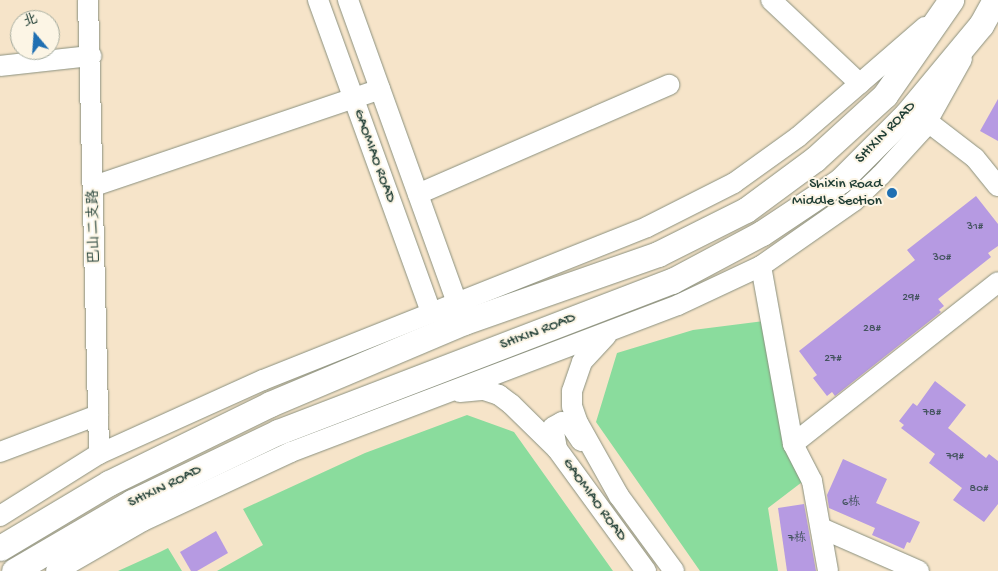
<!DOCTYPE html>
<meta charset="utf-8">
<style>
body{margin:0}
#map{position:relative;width:998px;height:571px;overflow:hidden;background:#f6e4c9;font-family:"Gochi Hand","LXGW WenKai TC",sans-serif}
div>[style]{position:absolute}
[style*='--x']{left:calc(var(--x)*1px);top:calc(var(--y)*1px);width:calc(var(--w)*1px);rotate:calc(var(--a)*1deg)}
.green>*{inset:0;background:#8adc9d}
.building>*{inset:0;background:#b69ae2}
.roads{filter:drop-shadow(0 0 1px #8a907e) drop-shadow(0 0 1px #8a907e)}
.minor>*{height:20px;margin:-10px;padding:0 10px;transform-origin:10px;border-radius:10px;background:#fff}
.major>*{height:25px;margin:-12.5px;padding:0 12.5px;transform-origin:12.5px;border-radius:12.5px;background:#fff}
.dots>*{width:14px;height:14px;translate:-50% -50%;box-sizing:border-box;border:2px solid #fcf5e5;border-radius:50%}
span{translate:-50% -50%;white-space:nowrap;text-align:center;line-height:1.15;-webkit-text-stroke:4px #fcf5e5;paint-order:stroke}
.number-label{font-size:12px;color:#455460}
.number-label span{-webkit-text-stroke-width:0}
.street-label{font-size:15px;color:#1f3d34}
.poi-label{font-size:15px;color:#1f3d34}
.right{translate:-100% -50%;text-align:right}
.north{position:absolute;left:10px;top:10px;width:50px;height:50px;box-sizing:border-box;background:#fcf5e5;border:1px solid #a4ab9e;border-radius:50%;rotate:342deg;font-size:14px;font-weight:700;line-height:20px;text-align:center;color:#1f3d34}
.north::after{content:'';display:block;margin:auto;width:18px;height:22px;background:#1f6fb2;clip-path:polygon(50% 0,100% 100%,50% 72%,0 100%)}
</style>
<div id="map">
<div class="green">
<div style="clip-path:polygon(764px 321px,806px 479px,768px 508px,778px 571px,700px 571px,596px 422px,617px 353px,693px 330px)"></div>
<div style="clip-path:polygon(467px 415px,514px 432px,613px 571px,217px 571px,263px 545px,243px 509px,365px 453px)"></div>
<div style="clip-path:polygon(168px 548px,182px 571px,118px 571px,160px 552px)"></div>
</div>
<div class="building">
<div style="clip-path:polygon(998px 99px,998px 141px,980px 131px)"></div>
<div style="clip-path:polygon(976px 196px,998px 224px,998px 246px,988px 253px,991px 257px,938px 299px,944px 306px,939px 310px,941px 312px,835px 396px,832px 392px,827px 396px,813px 378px,817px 375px,799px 351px,915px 260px,907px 250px)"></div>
<div style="clip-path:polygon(935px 381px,966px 405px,948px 428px,986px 458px,989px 454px,998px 461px,998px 504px,984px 522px,953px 500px,962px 488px,929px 463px,935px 454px,901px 428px,904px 425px,899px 421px,913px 403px,917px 406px)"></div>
<div style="clip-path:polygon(843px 459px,887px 479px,876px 503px,920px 522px,910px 543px,907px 542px,904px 549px,872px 535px,875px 528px,829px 508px,827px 495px)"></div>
<div style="clip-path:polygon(804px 504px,816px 571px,787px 571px,778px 508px)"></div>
<div style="clip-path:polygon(216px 531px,228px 553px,197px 571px,191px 571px,180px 552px)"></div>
</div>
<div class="roads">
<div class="minor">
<div style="--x:88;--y:0;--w:454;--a:88.6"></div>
<div style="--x:318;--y:0;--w:332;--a:70.1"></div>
<div style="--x:348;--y:0;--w:321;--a:70.2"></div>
<div style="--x:771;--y:0;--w:122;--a:43.3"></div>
<div style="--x:0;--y:66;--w:92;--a:-6.3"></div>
<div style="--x:928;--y:122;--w:59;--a:37.5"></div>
<div style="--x:975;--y:158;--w:36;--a:51"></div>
<div style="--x:94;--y:186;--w:302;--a:-18.7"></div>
<div style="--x:418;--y:194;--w:274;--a:-23.5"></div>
<div style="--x:761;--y:266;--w:181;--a:79.8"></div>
<div style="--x:793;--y:444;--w:42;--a:62.8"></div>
<div style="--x:812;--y:481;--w:91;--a:79.9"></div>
<div style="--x:606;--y:336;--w:35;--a:133"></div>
<div style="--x:582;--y:362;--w:31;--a:109"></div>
<div style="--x:572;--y:391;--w:15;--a:90"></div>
<div style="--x:572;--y:406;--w:18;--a:71"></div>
<div style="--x:578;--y:423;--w:84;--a:60.7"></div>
<div style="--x:619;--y:496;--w:93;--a:53.7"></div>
<div style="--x:460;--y:392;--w:24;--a:-5"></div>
<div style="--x:484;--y:390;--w:16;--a:18"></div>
<div style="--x:499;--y:395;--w:15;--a:37"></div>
<div style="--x:511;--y:404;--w:64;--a:44.4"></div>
<div style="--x:557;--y:449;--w:151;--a:53.9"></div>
<div style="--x:793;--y:444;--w:261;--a:-38.3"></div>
<div style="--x:557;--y:449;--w:22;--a:-100"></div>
<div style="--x:553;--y:427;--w:10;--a:-29"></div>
<div style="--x:562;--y:422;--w:10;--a:24"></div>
<div style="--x:571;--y:426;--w:18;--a:56"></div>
<div style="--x:0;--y:452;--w:105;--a:-20.7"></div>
<div style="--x:0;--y:516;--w:117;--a:-32.1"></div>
<div style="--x:99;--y:454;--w:180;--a:-24.3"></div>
<div style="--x:263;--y:380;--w:413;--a:-21.7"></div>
<div style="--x:647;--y:227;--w:97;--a:-26.8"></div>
<div style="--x:734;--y:183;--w:79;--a:-35.7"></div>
<div style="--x:798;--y:137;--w:168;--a:-40.9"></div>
<div style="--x:821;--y:528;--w:107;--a:23.7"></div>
<div style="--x:56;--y:571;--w:100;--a:-29.9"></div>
<div style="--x:143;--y:521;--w:163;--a:-25"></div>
<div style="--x:291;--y:452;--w:414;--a:-20.8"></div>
<div style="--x:678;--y:305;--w:92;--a:-25.2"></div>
<div style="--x:761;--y:266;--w:113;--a:-35"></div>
<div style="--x:854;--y:201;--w:37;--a:-44"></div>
<div style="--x:881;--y:175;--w:62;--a:-47.6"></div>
<div style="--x:923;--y:129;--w:80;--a:-60.9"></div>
</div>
<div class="major">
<div style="--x:0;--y:548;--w:127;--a:-30.8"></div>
<div style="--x:109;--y:483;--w:179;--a:-26.1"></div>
<div style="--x:270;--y:404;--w:211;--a:-22.9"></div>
<div style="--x:464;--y:322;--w:206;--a:-19.3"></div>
<div style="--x:658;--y:254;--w:98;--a:-26.6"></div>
<div style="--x:746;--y:210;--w:86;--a:-36.5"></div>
<div style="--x:815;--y:159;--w:95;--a:-42.4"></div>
<div style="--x:885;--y:95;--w:116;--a:-55.2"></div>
<div style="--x:14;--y:571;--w:137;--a:-30.3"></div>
<div style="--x:132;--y:502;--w:162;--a:-25.6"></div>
<div style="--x:278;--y:432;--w:422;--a:-21"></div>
<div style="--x:672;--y:281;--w:102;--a:-28.1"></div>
<div style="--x:762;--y:233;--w:94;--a:-33.7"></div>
<div style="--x:840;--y:181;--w:95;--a:-45"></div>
<div style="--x:907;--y:114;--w:116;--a:-50.3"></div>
<div style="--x:981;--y:25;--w:29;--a:-61"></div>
</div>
</div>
<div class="dots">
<div style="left:892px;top:193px;background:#1f6fb2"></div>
</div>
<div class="number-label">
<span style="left:975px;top:228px">31#</span>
<span style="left:942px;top:259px">30#</span>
<span style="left:911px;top:299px">29#</span>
<span style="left:872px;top:330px">28#</span>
<span style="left:833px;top:360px">27#</span>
<span style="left:932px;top:414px">78#</span>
<span style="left:955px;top:458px">79#</span>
<span style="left:979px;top:490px">80#</span>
<span style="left:851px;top:504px">6栋</span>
<span style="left:797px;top:540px">7栋</span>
</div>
<div class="street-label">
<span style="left:886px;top:133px;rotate:-46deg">SHIXIN ROAD</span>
<span style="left:374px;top:156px;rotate:70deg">GAOMIAO ROAD</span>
<span style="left:95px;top:227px;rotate:-91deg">巴山二支路</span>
<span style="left:538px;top:332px;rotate:-21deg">SHIXIN ROAD</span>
<span style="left:165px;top:487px;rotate:-26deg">SHIXIN ROAD</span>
<span style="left:594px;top:500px;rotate:54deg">GAOMIAO ROAD</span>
</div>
<div class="poi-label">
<span class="right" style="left:882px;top:193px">Shixin Road<br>Middle Section</span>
</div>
<div class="north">北</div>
</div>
